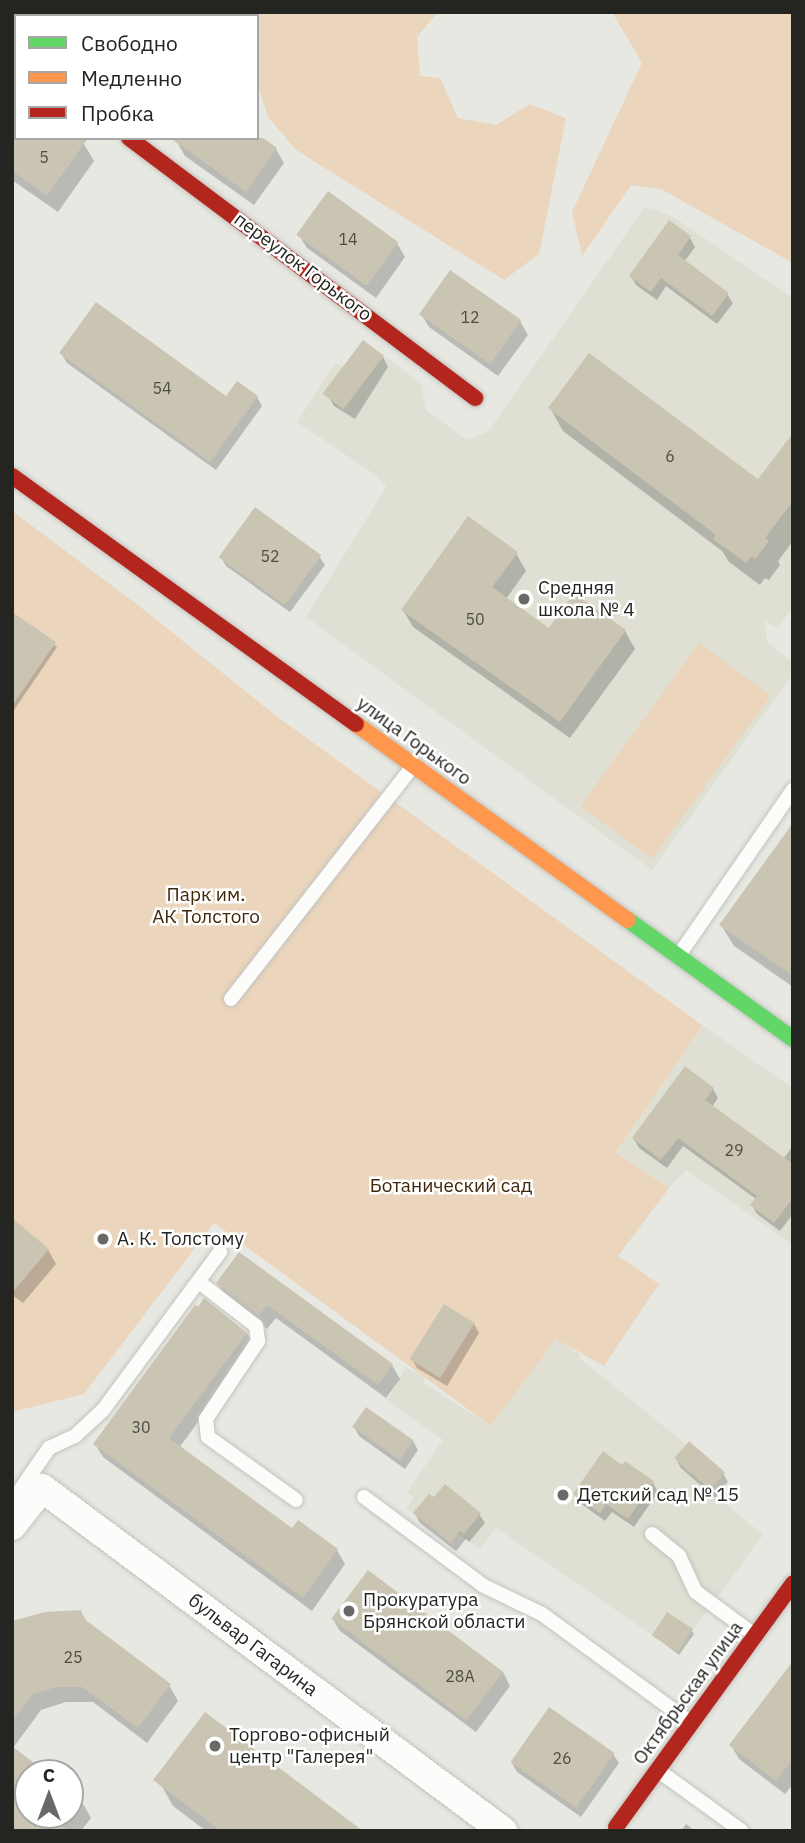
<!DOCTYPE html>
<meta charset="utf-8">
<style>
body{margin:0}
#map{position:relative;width:805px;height:1843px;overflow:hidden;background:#e8e8e3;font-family:"IBM Plex Sans",sans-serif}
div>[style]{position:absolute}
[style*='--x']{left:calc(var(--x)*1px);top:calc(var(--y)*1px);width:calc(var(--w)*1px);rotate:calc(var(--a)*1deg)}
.built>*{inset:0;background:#dfe0d3}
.green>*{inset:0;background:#ebd5bc;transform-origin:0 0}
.shadow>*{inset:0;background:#0003}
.building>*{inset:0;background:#cac4b2;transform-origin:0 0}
.roads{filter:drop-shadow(0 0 2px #c3c3bf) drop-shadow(0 0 2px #c3c3bf)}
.lane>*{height:14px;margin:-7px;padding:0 7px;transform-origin:7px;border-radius:7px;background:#fcfcfb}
.street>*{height:28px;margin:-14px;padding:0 14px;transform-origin:14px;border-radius:14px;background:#fcfcfb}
.fast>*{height:16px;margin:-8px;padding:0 8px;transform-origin:8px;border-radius:8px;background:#63d668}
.slow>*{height:16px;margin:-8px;padding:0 8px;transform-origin:8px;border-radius:8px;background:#ff974d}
.jam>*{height:16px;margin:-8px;padding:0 8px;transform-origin:8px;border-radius:8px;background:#b3261e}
.dots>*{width:19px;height:19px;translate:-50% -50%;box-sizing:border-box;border:4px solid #fff;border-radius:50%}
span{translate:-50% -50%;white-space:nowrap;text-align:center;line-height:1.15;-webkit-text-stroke:5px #fff;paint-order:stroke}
.number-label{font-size:16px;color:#4e4d45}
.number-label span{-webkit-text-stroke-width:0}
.street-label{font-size:19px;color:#242521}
.poi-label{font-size:19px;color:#242521}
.left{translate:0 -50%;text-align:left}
.park-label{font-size:19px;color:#3f2709}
.frame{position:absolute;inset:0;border:14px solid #242521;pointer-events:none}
.legend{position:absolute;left:14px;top:14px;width:245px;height:126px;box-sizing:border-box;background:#fff;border:2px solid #a7a8a6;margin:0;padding:9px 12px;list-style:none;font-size:21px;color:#242521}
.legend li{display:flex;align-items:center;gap:14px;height:35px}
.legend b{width:35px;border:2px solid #a7a8a6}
.north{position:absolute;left:14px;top:1759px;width:70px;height:70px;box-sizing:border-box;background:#fff;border:2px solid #a7a8a6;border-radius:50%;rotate:0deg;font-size:19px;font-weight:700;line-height:28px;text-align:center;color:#242521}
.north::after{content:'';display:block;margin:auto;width:24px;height:32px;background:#696965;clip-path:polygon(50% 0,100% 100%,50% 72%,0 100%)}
</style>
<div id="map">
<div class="built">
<div style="clip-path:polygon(644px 208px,656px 209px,676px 219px,793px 298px,793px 607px,778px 628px,765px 621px,767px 642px,793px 663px,793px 674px,652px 870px,306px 617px,386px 487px,377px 476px,297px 422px,335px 363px,345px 368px,363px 340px,421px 383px,426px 410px,467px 440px,488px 432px)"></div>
<div style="clip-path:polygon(702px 1025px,793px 1088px,793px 1245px,686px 1170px,669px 1188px,616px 1154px)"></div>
<div style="clip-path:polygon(556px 1338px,581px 1355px,579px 1358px,686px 1444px,673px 1459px,763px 1535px,677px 1652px,496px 1528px,480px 1549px,458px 1534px,451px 1543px,406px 1508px,414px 1498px,407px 1492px,443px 1440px,387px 1400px,406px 1367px,425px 1377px,423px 1383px,491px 1426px)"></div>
</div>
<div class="green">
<div style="clip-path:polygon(61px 12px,438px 12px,417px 37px,420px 76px,440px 78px,458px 118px,496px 125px,530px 104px,566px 118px,539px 254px,504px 280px,296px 150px,268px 117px,257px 83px,257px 16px,66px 16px)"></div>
<div style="clip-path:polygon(612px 12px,793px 12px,793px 263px,661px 189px,631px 185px,582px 256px,572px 212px,642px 63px)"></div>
<div style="clip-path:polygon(12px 511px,138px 605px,275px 715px,702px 1025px,616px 1153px,669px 1188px,618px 1256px,659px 1284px,604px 1366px,556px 1339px,491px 1426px,214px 1223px,84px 1394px,12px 1412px)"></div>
<div style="left:699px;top:643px;width:89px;height:202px;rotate:36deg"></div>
</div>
<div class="shadow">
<div style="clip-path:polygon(12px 94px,16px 96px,16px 138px,84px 144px,94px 161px,58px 212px,12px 180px)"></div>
<div style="clip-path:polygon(257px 136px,276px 149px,284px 163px,254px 205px,185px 156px,177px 142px)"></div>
<div style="clip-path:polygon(670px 223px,690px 238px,695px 247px,684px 262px,727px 294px,733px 303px,717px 324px,666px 286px,657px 300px,636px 285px,631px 276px)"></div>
<div style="clip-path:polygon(299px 235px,397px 243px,405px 257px,376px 298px,307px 248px)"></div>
<div style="clip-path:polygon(421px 314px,520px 321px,528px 335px,498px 376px,429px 327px)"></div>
<div style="clip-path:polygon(61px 353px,227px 398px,257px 397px,262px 406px,216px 470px,67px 363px)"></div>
<div style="clip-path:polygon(383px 357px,388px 367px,355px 419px,334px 406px,329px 397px)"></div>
<div style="clip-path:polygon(550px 408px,759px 482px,793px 436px,793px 541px,778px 561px,780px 565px,769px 580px,765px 578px,760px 585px,729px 562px,722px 551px,563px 431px)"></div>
<div style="clip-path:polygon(516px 553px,526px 571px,506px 599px,549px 630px,625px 631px,635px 649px,570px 738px,413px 627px,403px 610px)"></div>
<div style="clip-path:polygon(319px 556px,325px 565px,290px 612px,226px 566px,221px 557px)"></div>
<div style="clip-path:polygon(12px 614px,57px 647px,12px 713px)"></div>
<div style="clip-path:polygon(793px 826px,793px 987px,734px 946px,721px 925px)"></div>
<div style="clip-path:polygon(713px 1089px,718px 1098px,712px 1107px,783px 1159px,793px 1146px,793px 1214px,780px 1231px,757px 1214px,752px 1205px,756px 1199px,683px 1146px,667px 1168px,639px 1148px,634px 1139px)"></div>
<div style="clip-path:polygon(12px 1220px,48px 1250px,56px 1264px,23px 1303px,12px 1295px)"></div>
<div style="clip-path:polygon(239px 1254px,392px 1365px,400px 1379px,386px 1398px,276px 1318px,267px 1329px,226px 1297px,218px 1283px)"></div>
<div style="clip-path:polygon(474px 1324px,479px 1333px,447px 1386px,417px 1368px,412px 1359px)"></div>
<div style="clip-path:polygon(246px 1332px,254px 1346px,179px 1448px,292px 1531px,337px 1550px,345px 1564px,312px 1611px,103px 1457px,95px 1444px)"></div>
<div style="clip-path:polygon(354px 1427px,413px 1441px,418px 1450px,405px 1469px,359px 1436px)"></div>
<div style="clip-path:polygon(675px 1458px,723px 1473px,728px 1482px,715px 1498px,681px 1468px)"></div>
<div style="clip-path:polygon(626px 1463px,653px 1483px,658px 1492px,634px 1527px,612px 1512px,605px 1521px,580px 1503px,575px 1494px)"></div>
<div style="clip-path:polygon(415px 1514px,479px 1514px,485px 1523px,469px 1542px,466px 1539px,456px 1551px,420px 1523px)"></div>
<div style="clip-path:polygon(81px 1612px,88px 1624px,169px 1685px,178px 1701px,147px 1743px,93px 1702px,66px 1702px,41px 1710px,13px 1748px,44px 1773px,28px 1773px,28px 1815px,70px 1815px,70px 1793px,82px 1802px,91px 1818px,81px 1831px,12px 1831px,12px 1623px)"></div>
<div style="clip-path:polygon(332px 1618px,503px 1672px,510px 1686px,476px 1732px,340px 1631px)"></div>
<div style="clip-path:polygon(691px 1630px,694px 1634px,679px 1655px,653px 1635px)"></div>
<div style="clip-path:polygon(793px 1664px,793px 1784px,785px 1794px,739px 1759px,731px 1745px)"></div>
<div style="clip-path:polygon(613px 1754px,619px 1763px,581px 1817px,517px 1772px,512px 1763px)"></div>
<div style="clip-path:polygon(160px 1783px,360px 1831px,206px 1831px,173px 1806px)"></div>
<div style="clip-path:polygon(686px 1824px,695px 1831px,681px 1831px)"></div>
</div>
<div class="building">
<div style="clip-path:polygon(12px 138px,88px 138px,47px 196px,12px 171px)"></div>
<div style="clip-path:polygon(170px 138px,263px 138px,277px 148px,246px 192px)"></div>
<div style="left:328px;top:191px;width:87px;height:54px;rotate:36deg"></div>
<div style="clip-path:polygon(669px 220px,691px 236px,678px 255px,729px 293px,712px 316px,661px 278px,651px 292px,629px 276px)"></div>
<div style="left:450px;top:270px;width:87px;height:54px;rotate:35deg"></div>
<div style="clip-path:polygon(96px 302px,226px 396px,237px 381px,258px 396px,210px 462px,59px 353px)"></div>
<div style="left:363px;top:340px;width:26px;height:67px;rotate:37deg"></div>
<div style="clip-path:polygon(589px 353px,758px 479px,793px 433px,793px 501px,765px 538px,769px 541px,755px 559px,752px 556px,746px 563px,713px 539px,716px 535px,548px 408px)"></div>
<div style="left:255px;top:507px;width:82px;height:62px;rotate:36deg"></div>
<div style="clip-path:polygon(468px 516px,518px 552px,492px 587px,549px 628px,574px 593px,626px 630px,560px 722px,401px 610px)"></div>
<div style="clip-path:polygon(12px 612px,56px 642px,12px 706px)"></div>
<div style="clip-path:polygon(793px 823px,793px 976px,719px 925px)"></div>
<div style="clip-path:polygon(685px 1066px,714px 1088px,705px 1100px,793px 1164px,793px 1198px,774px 1223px,750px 1205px,757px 1196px,678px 1138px,661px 1160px,632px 1138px)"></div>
<div style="clip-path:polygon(12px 1218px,49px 1249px,12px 1293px)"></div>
<div style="clip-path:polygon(239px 1252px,393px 1364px,378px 1385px,267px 1305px,259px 1316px,216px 1283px)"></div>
<div style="clip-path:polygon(204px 1298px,247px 1333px,169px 1438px,292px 1528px,298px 1520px,338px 1549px,303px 1598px,93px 1444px,195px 1305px,198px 1307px)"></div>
<div style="left:444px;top:1304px;width:36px;height:65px;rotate:32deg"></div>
<div style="left:366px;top:1407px;width:58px;height:24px;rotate:35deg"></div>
<div style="left:689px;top:1441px;width:48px;height:23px;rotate:41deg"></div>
<div style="clip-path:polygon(603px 1451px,622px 1465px,625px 1461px,654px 1481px,628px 1519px,606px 1504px,600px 1513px,573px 1494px)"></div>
<div style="clip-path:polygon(445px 1484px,481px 1513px,464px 1534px,460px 1531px,451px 1543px,413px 1513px,429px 1494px,434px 1497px)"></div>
<div style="left:368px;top:1570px;width:169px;height:61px;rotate:37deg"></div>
<div style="clip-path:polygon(81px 1610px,83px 1618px,171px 1684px,138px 1728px,82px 1687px,57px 1687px,33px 1694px,12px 1722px,12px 1621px,45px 1612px)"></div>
<div style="left:667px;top:1612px;width:31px;height:28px;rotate:33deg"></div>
<div style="clip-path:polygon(793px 1661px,793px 1759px,776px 1781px,729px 1745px)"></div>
<div style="left:549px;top:1707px;width:80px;height:67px;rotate:35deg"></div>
<div style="clip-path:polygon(205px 1712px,363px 1831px,221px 1831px,153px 1780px)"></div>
<div style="clip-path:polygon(12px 1746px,47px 1773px,28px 1773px,28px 1815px,70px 1815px,70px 1791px,83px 1801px,61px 1831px,12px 1831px)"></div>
</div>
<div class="roads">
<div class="lane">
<div style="--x:679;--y:955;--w:201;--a:-55.4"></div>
<div style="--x:231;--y:999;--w:296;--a:-52"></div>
<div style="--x:199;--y:1282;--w:72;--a:37.7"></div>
<div style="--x:256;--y:1326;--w:15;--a:82"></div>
<div style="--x:258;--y:1341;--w:94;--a:123.7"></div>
<div style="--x:206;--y:1419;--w:18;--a:84"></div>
<div style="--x:208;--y:1437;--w:108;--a:35.6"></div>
<div style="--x:364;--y:1497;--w:149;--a:36.6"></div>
<div style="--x:484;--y:1586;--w:64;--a:25.8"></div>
<div style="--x:542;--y:1614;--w:185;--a:36.2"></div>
<div style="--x:12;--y:1509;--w:17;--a:-69"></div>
<div style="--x:18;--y:1493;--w:55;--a:-55.4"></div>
<div style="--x:49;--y:1448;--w:29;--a:-25"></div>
<div style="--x:75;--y:1436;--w:38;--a:-43"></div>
<div style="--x:103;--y:1410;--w:197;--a:-53.5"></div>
<div style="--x:652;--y:1534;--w:35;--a:39"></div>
<div style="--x:679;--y:1556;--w:40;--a:65"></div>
<div style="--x:696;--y:1592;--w:71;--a:36.4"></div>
<div style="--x:659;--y:1771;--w:102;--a:35.9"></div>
</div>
<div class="street">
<div style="--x:12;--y:53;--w:5;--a:37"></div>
<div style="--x:12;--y:1526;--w:48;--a:-51.7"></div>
<div style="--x:42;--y:1488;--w:575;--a:36.65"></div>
</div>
<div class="fast">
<div style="--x:628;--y:920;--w:203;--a:35.8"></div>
</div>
<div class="slow">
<div style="--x:356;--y:724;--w:335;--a:35.8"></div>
</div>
<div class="jam">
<div style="--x:129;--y:138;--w:433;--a:36.9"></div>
<div style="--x:12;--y:476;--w:424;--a:35.8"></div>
<div style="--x:616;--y:1827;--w:301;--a:-54"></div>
</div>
</div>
<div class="dots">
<div style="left:524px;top:599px;background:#696965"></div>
<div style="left:103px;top:1239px;background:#696965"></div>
<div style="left:563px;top:1495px;background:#696965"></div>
<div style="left:349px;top:1611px;background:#696965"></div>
<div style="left:215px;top:1746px;background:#696965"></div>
</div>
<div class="number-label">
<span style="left:44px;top:157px">5</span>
<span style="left:348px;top:239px">14</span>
<span style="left:470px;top:317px">12</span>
<span style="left:162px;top:388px">54</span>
<span style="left:670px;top:456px">6</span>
<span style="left:270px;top:556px">52</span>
<span style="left:475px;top:619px">50</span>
<span style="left:734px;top:1150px">29</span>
<span style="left:141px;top:1427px">30</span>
<span style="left:73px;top:1657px">25</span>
<span style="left:460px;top:1676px">28А</span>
<span style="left:562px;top:1758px">26</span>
</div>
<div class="street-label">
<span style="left:303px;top:267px;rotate:37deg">переулок Горького</span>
<span style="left:414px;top:741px;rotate:36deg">улица Горького</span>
<span style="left:253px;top:1645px;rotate:37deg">бульвар Гагарина</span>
<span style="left:688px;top:1693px;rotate:-54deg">Октябрьская улица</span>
</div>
<div class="poi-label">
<span class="left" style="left:538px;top:599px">Средняя<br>школа № 4</span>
<span class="left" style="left:117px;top:1239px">А. К. Толстому</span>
<span class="left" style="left:577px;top:1495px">Детский сад № 15</span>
<span class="left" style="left:363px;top:1611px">Прокуратура<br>Брянской области</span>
<span class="left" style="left:229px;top:1746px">Торгово-офисный<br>центр "Галерея"</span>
</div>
<div class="park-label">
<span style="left:206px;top:906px">Парк им.<br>АК Толстого</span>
<span style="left:451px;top:1186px">Ботанический сад</span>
</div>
<div class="frame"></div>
<ul class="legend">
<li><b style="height:9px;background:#63d668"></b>Свободно</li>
<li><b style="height:9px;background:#ff974d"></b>Медленно</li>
<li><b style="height:9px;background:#b3261e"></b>Пробка</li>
</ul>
<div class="north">С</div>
</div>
